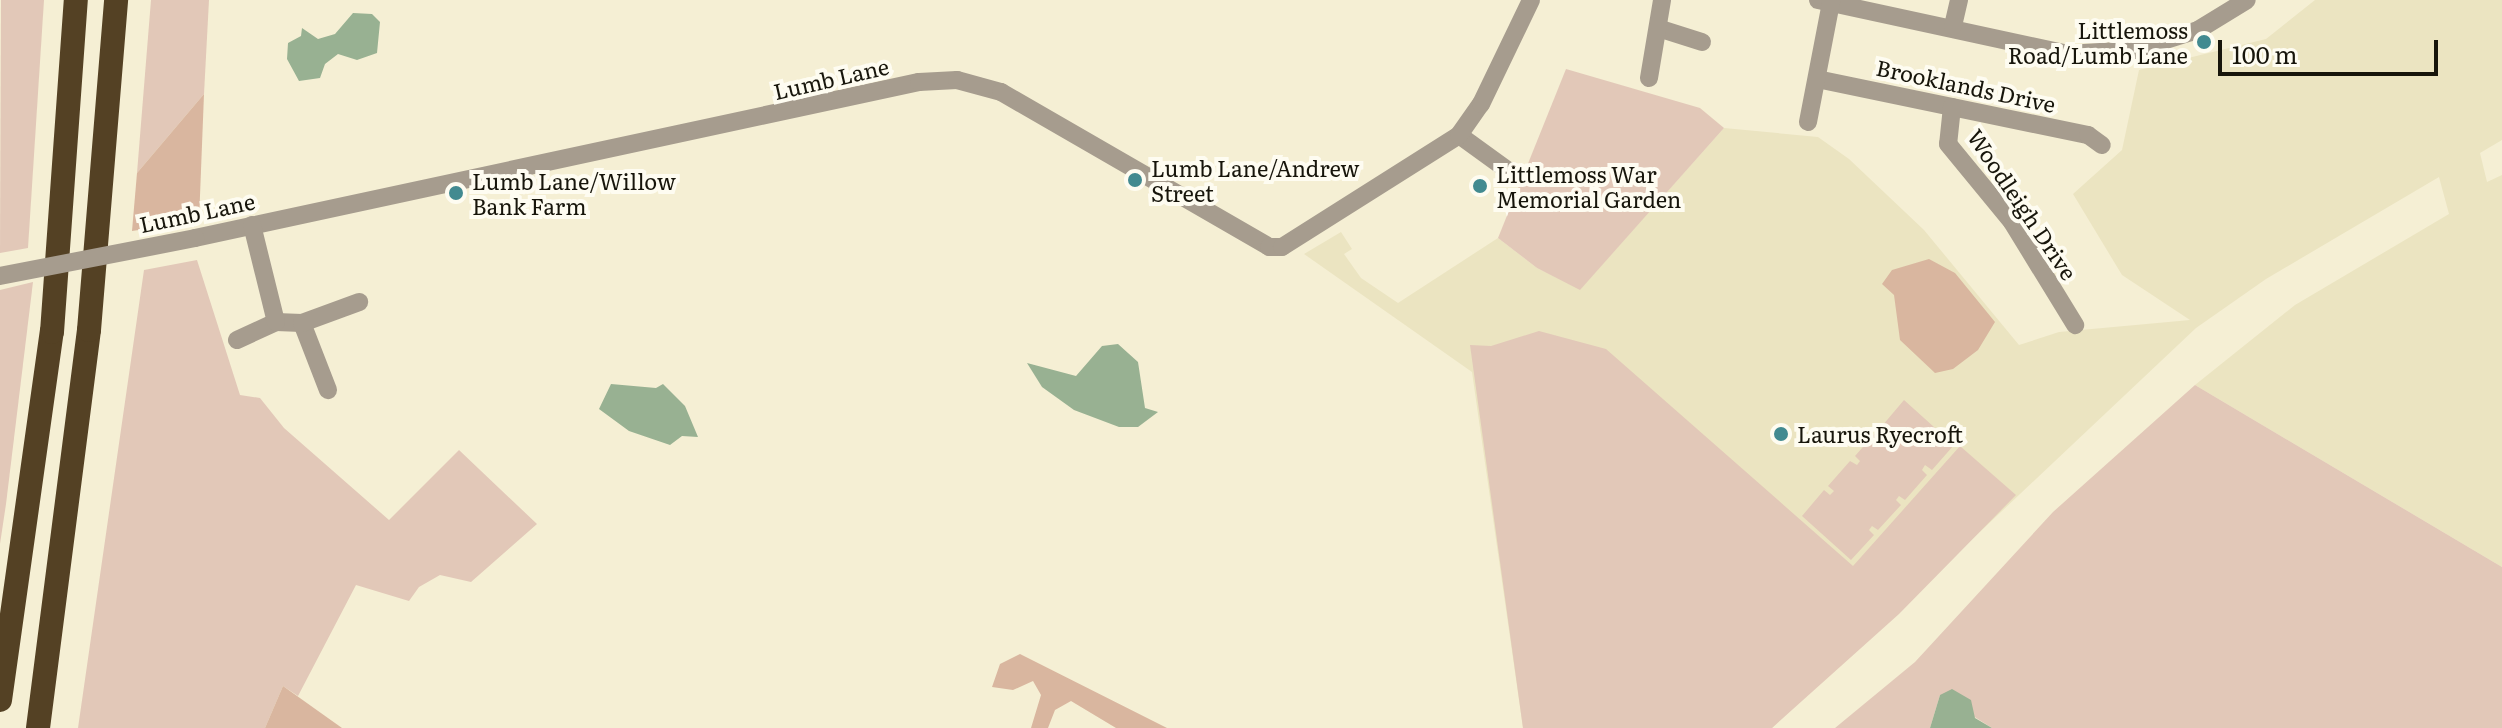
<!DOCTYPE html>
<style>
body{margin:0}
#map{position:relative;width:2502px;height:728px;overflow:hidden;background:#f5efd4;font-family:Literata,serif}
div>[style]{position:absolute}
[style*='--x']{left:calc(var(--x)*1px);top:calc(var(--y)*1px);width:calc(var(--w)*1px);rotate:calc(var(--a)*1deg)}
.built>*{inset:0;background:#ebe4c1}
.green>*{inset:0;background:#e2c8b8}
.forest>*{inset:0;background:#d9b69f}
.water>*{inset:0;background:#98b192}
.minor>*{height:18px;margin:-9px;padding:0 9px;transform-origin:9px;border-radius:9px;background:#a69c8e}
.highway>*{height:24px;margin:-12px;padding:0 12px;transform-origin:12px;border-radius:12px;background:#544124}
.minor-bridge>*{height:18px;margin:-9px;padding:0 9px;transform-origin:9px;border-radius:9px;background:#a69c8e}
.dots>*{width:22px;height:22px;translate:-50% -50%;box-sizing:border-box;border:4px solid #fefcf1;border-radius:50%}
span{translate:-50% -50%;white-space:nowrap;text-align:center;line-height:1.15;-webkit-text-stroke:8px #fefcf1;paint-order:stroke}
.poi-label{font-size:22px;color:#17150b}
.right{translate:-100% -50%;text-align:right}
.left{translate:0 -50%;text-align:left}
.street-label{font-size:22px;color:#17150b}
.scale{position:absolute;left:2218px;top:40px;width:220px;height:36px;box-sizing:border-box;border:4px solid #17150b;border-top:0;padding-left:10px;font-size:24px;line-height:28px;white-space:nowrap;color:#17150b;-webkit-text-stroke:6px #fefcf1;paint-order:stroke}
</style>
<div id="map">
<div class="built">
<div style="clip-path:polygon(2315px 0,2502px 0,2502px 140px,2480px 153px,2487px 182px,2502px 175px,2502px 567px,2195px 385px,2295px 305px,2449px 214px,2439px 177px,2266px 279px,2196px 328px,1772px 728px,1523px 728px,1472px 372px,1304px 254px,1341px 232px,1352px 249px,1344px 254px,1361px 278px,1398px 303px,1498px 238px,1537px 268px,1580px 289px,1724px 128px,1818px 137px,1849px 159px,1924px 230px,2019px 345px,2059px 332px,2190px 320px,2122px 275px,2073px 194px,2122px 150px,2139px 70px,2266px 39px)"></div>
</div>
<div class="green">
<div style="clip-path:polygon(1px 0,44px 0,28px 248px,0 253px)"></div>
<div style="clip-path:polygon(151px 0,209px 0,204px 94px,137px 173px)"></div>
<div style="clip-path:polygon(1566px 69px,1700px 108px,1724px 128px,1580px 290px,1537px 268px,1498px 238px)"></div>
<div style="clip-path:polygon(197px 260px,240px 395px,260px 398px,284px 428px,389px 520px,459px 450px,537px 524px,471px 582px,440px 575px,419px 587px,409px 601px,356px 585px,298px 696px,283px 686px,265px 728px,78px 728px,144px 270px)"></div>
<div style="clip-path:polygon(33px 282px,6px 504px,0 544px,0 290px)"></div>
<div style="clip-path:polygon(1539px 331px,1606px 349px,1853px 566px,1960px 446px,2016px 495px,1899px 614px,1772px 728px,1523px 728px,1470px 345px,1491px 346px)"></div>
<div style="clip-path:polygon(2195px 385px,2502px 567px,2502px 728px,1992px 728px,1940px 695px,1930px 728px,1835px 728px,1915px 662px,2053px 512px)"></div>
<div style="clip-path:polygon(1904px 400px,1954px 445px,1932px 470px,1925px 465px,1922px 470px,1927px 475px,1905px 500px,1899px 496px,1896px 500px,1901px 505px,1878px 530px,1872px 526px,1869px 530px,1874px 535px,1851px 560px,1802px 516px,1824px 490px,1830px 495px,1834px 491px,1828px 486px,1850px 461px,1857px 465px,1860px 461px,1855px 456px,1877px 431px,1883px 436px,1887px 431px,1882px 426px)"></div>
</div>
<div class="forest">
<div style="clip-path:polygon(204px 94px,199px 221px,132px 231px,137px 173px)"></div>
<div style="clip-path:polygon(1929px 259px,1955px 273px,1995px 322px,1978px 350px,1953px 369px,1935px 373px,1900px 340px,1894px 295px,1882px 284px,1892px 270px)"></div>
<div style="clip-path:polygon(1020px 654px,1167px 728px,1116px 728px,1071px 701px,1055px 710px,1048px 728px,1031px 728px,1041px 695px,1033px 681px,1013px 690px,992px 687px,1000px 664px)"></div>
<div style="clip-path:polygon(283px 686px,342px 728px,265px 728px)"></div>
</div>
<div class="water">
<div style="clip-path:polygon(353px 13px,372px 14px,380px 22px,377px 53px,357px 60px,338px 54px,325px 64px,320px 78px,299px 81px,287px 59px,288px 43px,301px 36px,302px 28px,318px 39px,335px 34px)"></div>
<div style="clip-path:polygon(1118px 344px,1138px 362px,1145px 408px,1158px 412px,1138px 427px,1119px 427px,1074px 410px,1042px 387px,1027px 363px,1076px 376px,1102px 346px)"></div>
<div style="clip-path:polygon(611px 384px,656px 388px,663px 384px,685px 406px,698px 437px,682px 436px,670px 445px,629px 431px,599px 409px)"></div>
<div style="clip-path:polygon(1952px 689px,1971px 700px,1975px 718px,1992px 728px,1930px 728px,1940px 695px)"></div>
</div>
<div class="minor">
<div style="--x:1818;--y:0;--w:255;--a:12.2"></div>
<div style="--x:2067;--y:54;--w:67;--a:-3.4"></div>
<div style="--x:2134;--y:50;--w:67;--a:-17.4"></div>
<div style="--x:2198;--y:30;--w:57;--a:-31.5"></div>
<div style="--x:1953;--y:26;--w:27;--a:-77"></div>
<div style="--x:1661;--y:29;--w:43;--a:17.6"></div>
<div style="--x:1649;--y:78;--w:79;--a:-80.5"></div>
<div style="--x:1817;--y:79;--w:277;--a:11.7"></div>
<div style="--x:2088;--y:135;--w:17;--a:36"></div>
<div style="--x:1952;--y:107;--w:37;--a:96"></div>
<div style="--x:1948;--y:144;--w:101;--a:50.6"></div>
<div style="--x:2012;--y:222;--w:121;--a:58.5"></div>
<div style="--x:1808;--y:122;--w:122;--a:-79.1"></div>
<div style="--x:1459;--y:135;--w:72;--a:35.9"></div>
<div style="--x:195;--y:238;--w:741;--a:-12.16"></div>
<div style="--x:919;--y:82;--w:38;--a:-3"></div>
<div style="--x:957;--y:80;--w:46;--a:15.3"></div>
<div style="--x:1001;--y:92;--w:310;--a:30"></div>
<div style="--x:1269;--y:247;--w:13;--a:0"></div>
<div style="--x:1282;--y:247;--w:209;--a:-32.3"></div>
<div style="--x:1459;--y:135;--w:38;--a:-55"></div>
<div style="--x:1481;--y:104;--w:115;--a:-64.3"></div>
<div style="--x:276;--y:322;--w:26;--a:2"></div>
<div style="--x:302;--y:323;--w:72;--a:68.8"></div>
<div style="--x:302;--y:323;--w:61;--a:-20.2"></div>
<div style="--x:237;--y:340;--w:43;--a:-24.8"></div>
<div style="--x:276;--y:322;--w:100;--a:-103.9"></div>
</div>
<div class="highway">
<div style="--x:0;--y:700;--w:372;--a:-82"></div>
<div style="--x:52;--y:332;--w:333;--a:-85.9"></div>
<div style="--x:38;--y:728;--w:401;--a:-82.7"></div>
<div style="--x:89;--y:330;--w:331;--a:-85.3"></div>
</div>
<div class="minor-bridge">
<div style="--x:0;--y:276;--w:199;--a:-11"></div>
</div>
<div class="dots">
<div style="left:2204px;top:42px;background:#428a90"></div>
<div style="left:1135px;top:180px;background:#428a90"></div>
<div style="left:1480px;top:186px;background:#428a90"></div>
<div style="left:456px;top:193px;background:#428a90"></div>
<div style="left:1781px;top:434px;background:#428a90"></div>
</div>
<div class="poi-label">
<span class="right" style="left:2188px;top:42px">Littlemoss<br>Road/Lumb Lane</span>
<span class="left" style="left:1151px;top:180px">Lumb Lane/Andrew<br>Street</span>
<span class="left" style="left:1496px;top:186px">Littlemoss War<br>Memorial Garden</span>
<span class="left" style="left:472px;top:193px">Lumb Lane/Willow<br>Bank Farm</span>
<span class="left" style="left:1797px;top:434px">Laurus Ryecroft</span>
</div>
<div class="street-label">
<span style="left:831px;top:78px;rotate:-13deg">Lumb Lane</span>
<span style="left:1966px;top:85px;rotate:12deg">Brooklands Drive</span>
<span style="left:2023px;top:204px;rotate:56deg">Woodleigh Drive</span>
<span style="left:197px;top:212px;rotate:-12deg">Lumb Lane</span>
</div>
<div class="scale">100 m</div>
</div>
